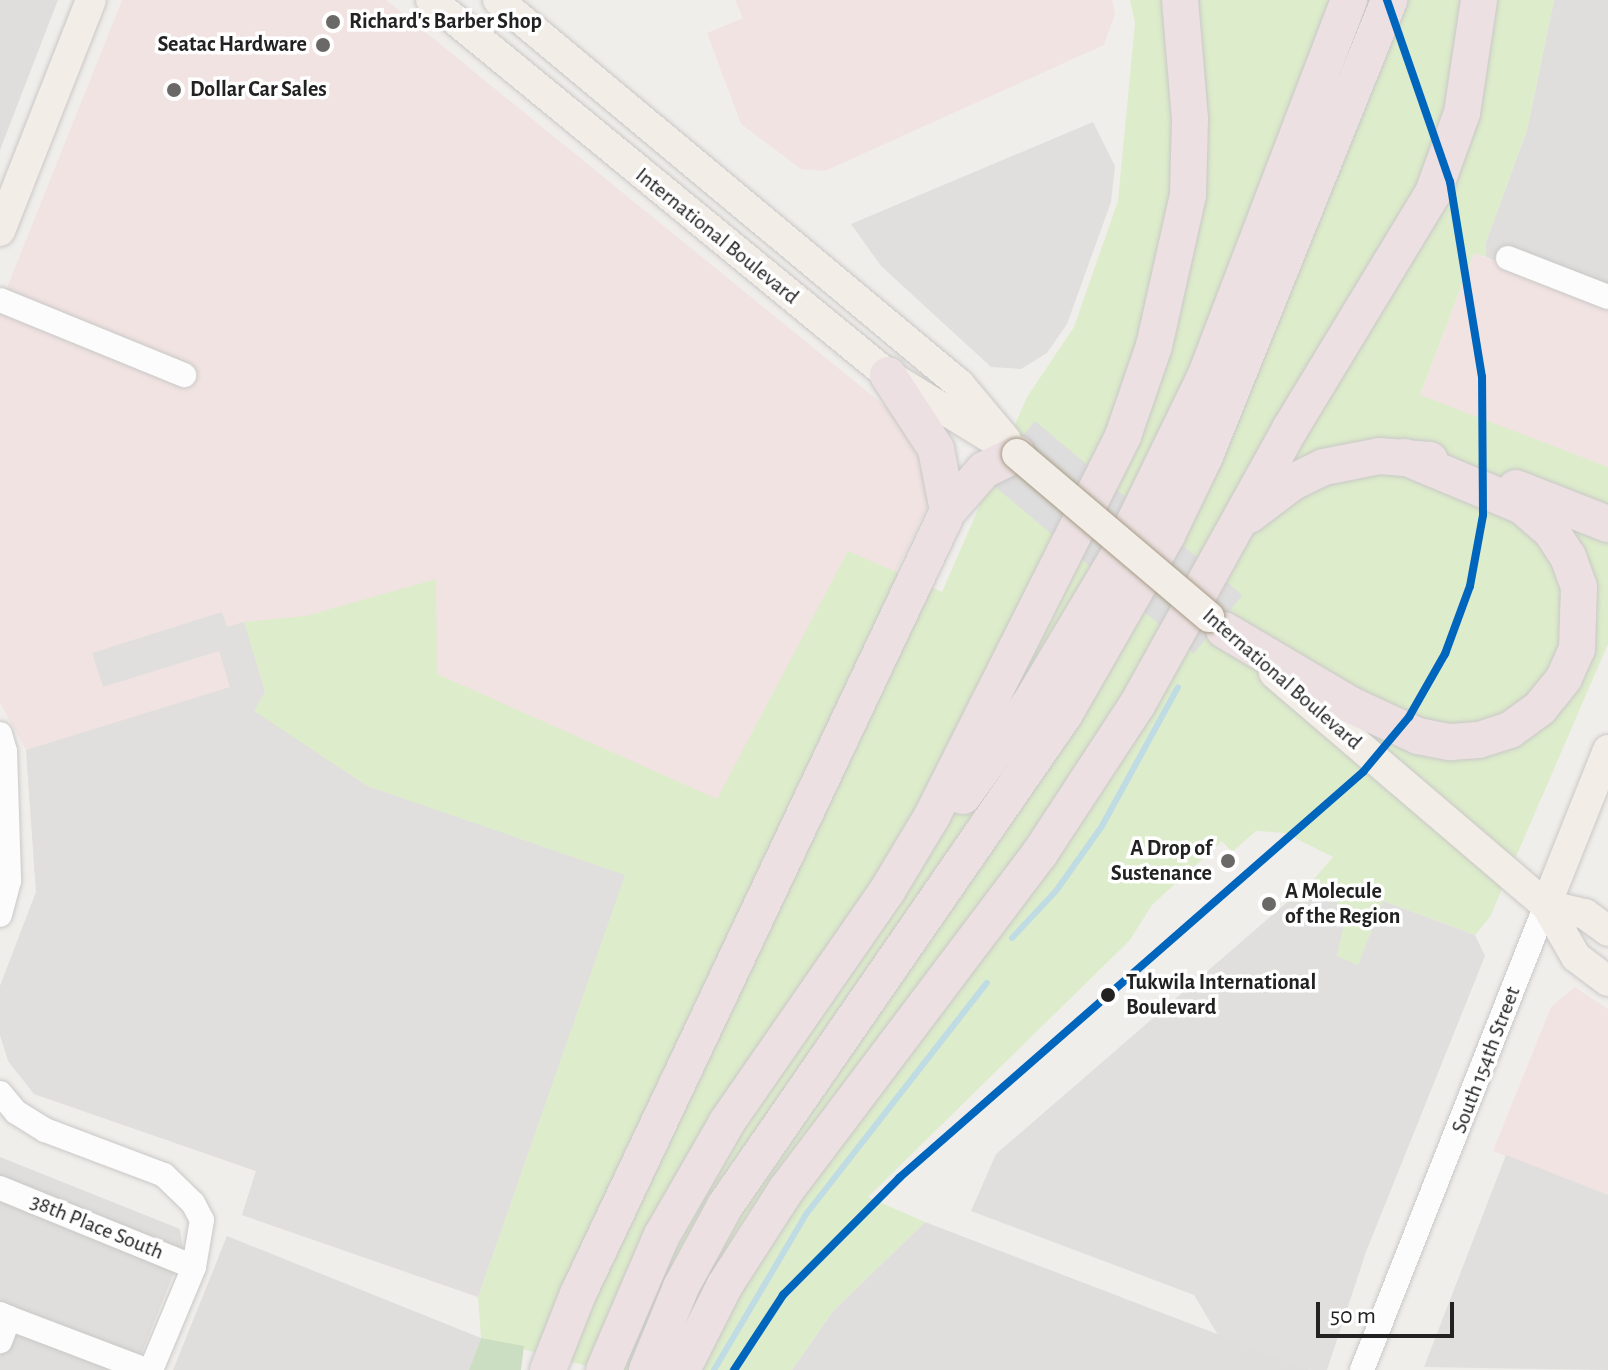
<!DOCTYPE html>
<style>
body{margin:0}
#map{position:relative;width:1608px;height:1370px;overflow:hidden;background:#f0eeeb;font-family:"Alegreya Sans",sans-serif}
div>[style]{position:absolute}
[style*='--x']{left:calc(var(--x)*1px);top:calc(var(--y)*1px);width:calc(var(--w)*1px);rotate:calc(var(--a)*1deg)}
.residential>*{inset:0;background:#dfdedc}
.commercial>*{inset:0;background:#f1e3e1}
.grass>*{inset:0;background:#ddeccb}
.forest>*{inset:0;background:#cbdec1}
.parking>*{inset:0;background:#e0dfde}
.pier>*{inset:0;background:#dedddd;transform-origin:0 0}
.stream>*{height:6px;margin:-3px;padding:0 3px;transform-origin:3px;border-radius:3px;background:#bfdbe3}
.roads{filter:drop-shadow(0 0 2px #c9c8c7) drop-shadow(0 0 2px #c9c8c7)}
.minor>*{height:24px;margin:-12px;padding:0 12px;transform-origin:12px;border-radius:12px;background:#fdfcfc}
.major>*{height:30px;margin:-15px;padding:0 15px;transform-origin:15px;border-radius:15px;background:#f3ede7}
.highway>*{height:36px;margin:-18px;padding:0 18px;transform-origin:18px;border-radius:18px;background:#ece0e2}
.bridges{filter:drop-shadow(0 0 2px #a79c86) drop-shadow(0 0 2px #a79c86)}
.major-bridge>*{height:30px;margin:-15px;padding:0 15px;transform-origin:15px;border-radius:15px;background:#f3ede7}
.rail-1>*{height:8px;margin:-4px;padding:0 4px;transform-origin:4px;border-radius:4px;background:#0065bd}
.dots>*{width:22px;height:22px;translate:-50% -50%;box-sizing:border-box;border:4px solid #fff;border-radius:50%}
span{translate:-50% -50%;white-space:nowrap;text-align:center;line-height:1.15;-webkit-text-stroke:7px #fff;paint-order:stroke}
.poi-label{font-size:22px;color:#222;font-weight:700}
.left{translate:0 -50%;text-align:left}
.right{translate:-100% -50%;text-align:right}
.street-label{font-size:22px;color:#222}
.stop-label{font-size:22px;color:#222;font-weight:700}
.scale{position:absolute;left:1316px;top:1302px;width:138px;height:36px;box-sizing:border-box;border:4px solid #222;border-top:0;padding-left:10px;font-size:24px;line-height:28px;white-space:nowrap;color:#222;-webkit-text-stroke:6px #fff;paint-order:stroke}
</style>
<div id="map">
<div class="residential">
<div style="clip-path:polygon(0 0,58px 0,0 150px)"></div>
<div style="clip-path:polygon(1554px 0,1608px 0,1608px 304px,1486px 257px,1486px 242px,1527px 130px)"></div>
<div style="clip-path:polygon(0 1157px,180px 1229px,183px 1250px,135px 1370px,0 1370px)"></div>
<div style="clip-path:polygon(925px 1222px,1311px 1370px,792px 1370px,833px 1311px)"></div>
<div style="clip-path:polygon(227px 1236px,481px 1338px,469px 1370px,173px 1370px)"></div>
</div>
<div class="commercial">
<div style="clip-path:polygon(122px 0,386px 0,907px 424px,924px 461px,928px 505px,773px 825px,306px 616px,254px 710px,367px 786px,625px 875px,478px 1297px,242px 1215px,256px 1171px,34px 1094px,0 1035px,0 986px,36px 892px,26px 750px,0 703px,0 305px)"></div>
<div style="clip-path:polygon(735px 0,1112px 0,1115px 14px,1104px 45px,825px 171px,801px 169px,741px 124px,707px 33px,743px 18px)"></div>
<div style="clip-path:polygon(1474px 253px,1608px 304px,1608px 467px,1420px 396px)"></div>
<div style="clip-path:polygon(1575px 987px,1608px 1009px,1608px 1195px,1493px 1151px,1551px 1007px)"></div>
</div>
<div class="grass">
<div style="clip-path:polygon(1130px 0,1554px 0,1527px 130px,1486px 242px,1486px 257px,1474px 253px,1420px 395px,1608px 467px,1608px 644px,1490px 917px,1475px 935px,1383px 901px,1358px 966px,1336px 956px,1336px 899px,1315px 878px,1333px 857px,1285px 833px,1256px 831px,1232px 852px,1222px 841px,1152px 905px,1130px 940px,868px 1197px,925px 1222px,833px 1311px,792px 1370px,602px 1370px,481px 1338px,478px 1297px,624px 876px,367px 786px,253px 711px,265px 692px,244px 622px,306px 616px,436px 579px,437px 674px,717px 799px,848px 551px,942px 592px,1027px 397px,1074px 327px,1118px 201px,1135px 23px)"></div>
</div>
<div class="forest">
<div style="clip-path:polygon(481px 1338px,524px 1346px,521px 1370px,469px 1370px)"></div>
</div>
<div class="parking">
<div style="clip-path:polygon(1093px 122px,1115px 166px,1111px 202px,1067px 324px,1047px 353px,1021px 369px,991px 367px,881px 266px,851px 224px)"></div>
<div style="clip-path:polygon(222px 612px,227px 627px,244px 622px,265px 692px,254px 711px,367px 786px,625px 875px,478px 1297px,242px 1215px,256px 1171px,34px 1094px,8px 1061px,0 1035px,0 986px,36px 892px,26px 750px,230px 687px,219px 651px,103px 687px,92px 653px)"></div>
<div style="clip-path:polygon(1315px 878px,1336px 899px,1344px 924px,1337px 956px,1358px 965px,1383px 901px,1475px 935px,1485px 956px,1366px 1252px,1327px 1370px,1311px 1370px,1218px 1335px,1194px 1295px,971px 1211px,996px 1154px)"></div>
<div style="clip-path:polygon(1506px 1155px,1608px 1195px,1608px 1370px,1424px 1367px)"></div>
</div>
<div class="pier">
<div style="left:1035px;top:421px;width:271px;height:76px;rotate:40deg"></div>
</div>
<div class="stream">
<div style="--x:1012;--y:938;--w:64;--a:-46.9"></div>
<div style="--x:1056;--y:891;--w:80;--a:-54.7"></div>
<div style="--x:1102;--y:826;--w:158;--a:-61.3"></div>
<div style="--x:714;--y:1370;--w:182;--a:-59.4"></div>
<div style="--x:807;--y:1213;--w:292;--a:-52"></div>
</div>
<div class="roads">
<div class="minor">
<div style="--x:1508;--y:258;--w:107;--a:21.3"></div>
<div style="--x:0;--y:300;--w:199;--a:22.2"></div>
<div style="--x:0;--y:734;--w:18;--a:74"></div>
<div style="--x:5;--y:751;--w:130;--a:88.2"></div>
<div style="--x:9;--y:881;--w:35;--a:105"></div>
<div style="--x:0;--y:1093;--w:25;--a:50"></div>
<div style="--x:16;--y:1112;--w:34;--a:32"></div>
<div style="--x:45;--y:1130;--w:127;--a:20.7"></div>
<div style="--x:164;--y:1175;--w:40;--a:44"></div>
<div style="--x:193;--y:1203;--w:19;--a:62"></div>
<div style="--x:202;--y:1220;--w:48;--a:99.7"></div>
<div style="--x:194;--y:1267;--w:112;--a:112.7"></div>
<div style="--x:0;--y:1188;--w:209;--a:22.2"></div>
<div style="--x:0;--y:1314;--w:10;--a:24"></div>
<div style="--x:9;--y:1318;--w:25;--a:111"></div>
<div style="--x:9;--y:1318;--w:147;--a:20.8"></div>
<div style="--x:1362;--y:1370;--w:500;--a:-68.41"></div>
</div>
<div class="major">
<div style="--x:431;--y:0;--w:591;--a:39.37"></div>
<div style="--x:888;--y:375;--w:151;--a:31.5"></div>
<div style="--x:498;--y:0;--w:600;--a:39.79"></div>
<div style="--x:959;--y:384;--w:73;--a:50"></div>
<div style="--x:0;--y:231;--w:248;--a:-68.5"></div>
<div style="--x:1274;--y:673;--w:358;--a:40.5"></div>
<div style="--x:1546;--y:905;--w:60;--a:60"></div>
<div style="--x:1576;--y:957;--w:40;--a:37"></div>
<div style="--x:1546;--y:905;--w:167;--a:-68.2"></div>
<div style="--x:1546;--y:905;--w:40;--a:13"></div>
<div style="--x:1585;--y:914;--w:29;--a:36"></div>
</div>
<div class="highway">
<div style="--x:888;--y:375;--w:88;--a:57"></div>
<div style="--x:936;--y:449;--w:63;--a:79"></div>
<div style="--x:1516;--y:488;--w:99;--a:21.4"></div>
<div style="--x:1249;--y:515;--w:55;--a:-36.9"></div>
<div style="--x:1293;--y:482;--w:34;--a:-26"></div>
<div style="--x:1324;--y:467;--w:56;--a:-11.3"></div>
<div style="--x:1379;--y:456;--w:51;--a:4.5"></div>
<div style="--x:1224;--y:630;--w:145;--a:30.6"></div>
<div style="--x:1349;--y:704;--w:76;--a:24.9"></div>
<div style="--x:1418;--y:736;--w:33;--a:11"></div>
<div style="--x:1450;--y:742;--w:29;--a:-4"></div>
<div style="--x:1479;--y:740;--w:33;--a:-18"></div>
<div style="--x:1510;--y:730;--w:37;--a:-36"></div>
<div style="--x:1540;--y:708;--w:38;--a:-51"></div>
<div style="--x:1564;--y:678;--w:32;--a:-66"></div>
<div style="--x:1577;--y:649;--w:62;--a:-88.2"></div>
<div style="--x:1579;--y:587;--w:32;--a:-110"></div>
<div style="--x:1568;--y:557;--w:30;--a:-123"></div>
<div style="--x:1552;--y:532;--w:40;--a:-139"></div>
<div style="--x:1522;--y:506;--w:127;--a:-157.3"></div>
<div style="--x:963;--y:796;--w:116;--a:-54.1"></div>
<div style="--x:1031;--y:702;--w:170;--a:-59.2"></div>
<div style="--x:1118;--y:556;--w:199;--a:-64.1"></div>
<div style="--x:1205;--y:377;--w:404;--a:-69.1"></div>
<div style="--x:548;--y:1370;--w:82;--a:-68.5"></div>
<div style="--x:578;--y:1294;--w:866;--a:-64.71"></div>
<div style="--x:948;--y:511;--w:55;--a:-48.7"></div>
<div style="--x:984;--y:470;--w:37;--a:-26"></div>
<div style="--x:604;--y:1370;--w:145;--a:-66.8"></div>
<div style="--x:661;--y:1237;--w:133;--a:-60.1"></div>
<div style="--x:727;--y:1122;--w:281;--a:-55.3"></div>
<div style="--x:887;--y:891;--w:87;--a:-59"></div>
<div style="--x:932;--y:816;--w:425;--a:-63.3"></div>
<div style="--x:1123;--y:436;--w:95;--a:-71"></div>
<div style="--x:1154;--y:346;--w:155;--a:-77.3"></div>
<div style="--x:1188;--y:195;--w:76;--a:-88.5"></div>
<div style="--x:1190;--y:119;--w:119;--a:-94.8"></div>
<div style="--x:647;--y:1370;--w:90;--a:-67.7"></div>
<div style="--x:681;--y:1287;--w:92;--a:-61.5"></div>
<div style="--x:725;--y:1206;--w:597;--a:-55.38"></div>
<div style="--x:1064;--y:715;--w:207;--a:-60.2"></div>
<div style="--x:1167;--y:535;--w:88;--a:-64.3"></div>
<div style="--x:1205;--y:456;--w:492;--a:-68"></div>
<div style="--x:682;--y:1370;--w:95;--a:-63.2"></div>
<div style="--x:725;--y:1285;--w:113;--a:-57.3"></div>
<div style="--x:786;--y:1190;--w:422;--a:-53"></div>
<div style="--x:1040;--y:853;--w:177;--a:-56.8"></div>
<div style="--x:1137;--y:705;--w:316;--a:-61"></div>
<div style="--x:1290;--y:429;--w:276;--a:-58.8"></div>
<div style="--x:1433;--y:193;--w:85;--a:-70.1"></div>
<div style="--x:1462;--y:113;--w:114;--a:-81.4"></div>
</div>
</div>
<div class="bridges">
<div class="major-bridge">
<div style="--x:1017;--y:454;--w:252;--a:40.3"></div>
</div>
</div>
<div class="rail-1">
<div style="--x:734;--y:1370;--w:90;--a:-56.8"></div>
<div style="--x:783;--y:1295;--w:165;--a:-45.2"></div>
<div style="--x:899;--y:1178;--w:617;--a:-41.19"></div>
<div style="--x:1363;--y:772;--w:72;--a:-50.1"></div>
<div style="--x:1409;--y:717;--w:73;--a:-60.3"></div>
<div style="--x:1445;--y:654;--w:72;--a:-69.8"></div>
<div style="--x:1470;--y:586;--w:72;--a:-79.6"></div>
<div style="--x:1483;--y:515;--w:138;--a:-90.4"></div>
<div style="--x:1482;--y:377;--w:198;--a:-99.3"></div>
<div style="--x:1450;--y:182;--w:193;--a:-109.1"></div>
</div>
<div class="dots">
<div style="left:333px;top:22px;background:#6a6968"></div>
<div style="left:323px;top:45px;background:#6a6968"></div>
<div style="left:174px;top:90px;background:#6a6968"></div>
<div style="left:1228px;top:861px;background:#6a6968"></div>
<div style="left:1269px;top:904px;background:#6a6968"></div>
<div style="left:1108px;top:995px;background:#222"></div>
</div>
<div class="poi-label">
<span class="left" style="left:349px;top:22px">Richard's Barber Shop</span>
<span class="right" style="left:307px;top:45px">Seatac Hardware</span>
<span class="left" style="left:190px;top:90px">Dollar Car Sales</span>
<span class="right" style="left:1212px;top:861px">A Drop of<br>Sustenance</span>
<span class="left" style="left:1285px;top:904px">A Molecule<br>of the Region</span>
</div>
<div class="street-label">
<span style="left:717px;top:236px;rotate:39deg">International Boulevard</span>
<span style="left:1282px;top:679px;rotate:41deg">International Boulevard</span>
<span style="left:1486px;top:1060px;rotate:-69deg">South 154th Street</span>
<span style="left:97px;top:1227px;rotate:22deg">38th Place South</span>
</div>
<div class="stop-label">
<span class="left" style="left:1126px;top:995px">Tukwila International<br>Boulevard</span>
</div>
<div class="scale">50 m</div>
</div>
